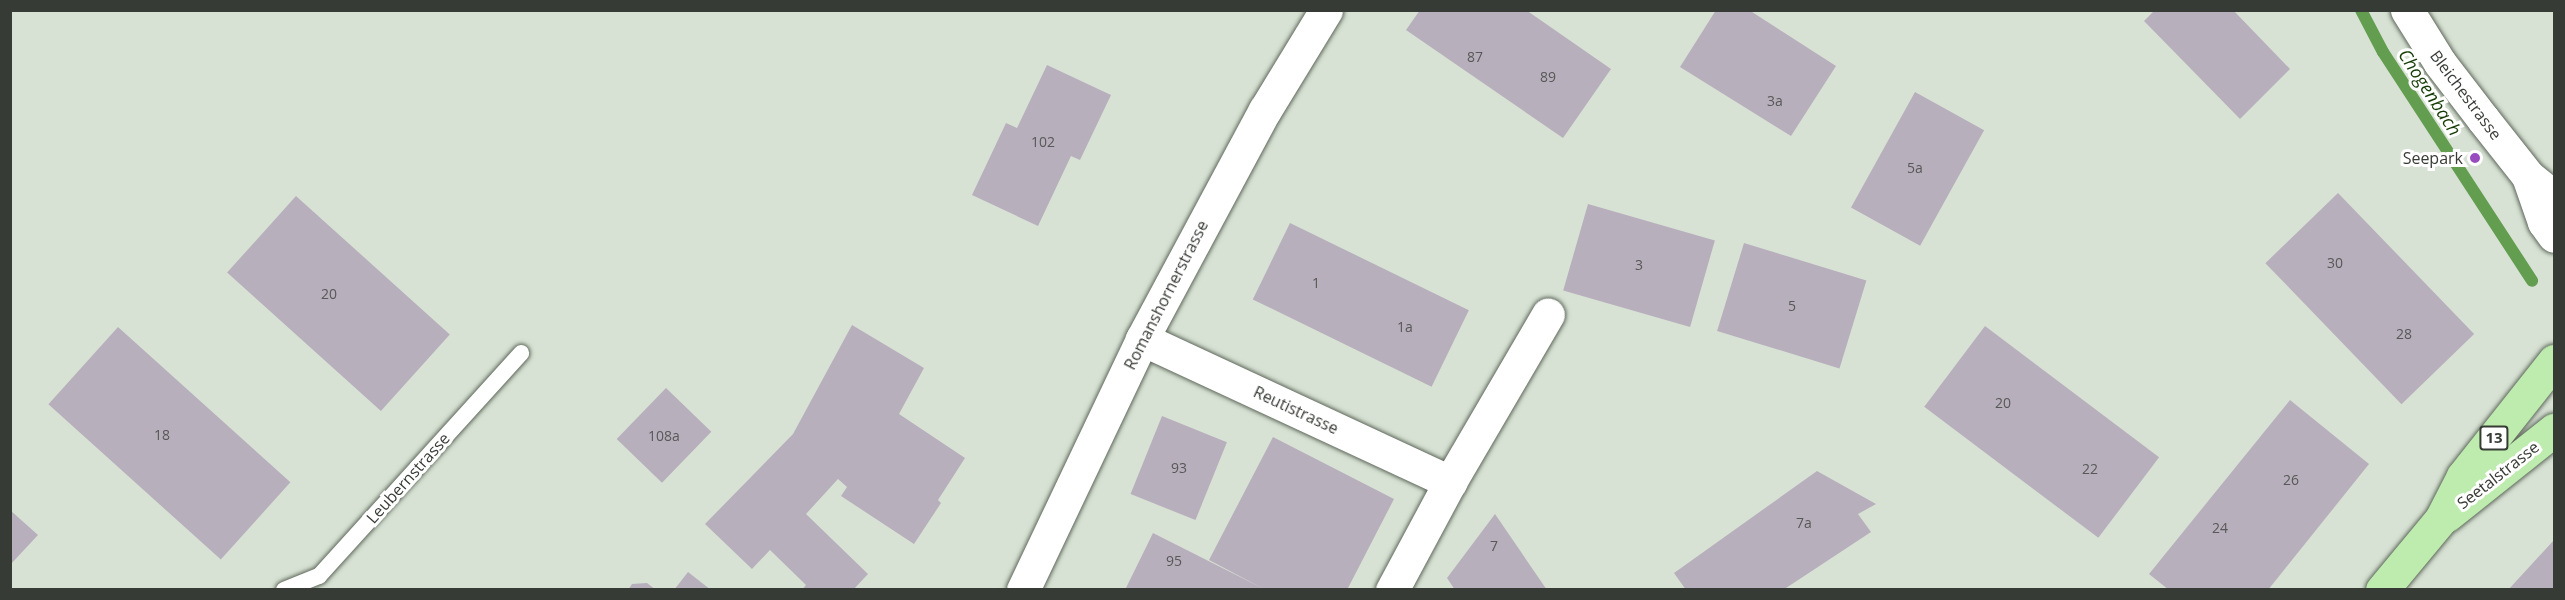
<!DOCTYPE html>
<style>
body{margin:0}
#map{position:relative;width:2565px;height:600px;overflow:hidden;background:#d7e2d4;font-family:"Open Sans",sans-serif}
div>[style]{position:absolute}
[style*='--x']{left:calc(var(--x)*1px);top:calc(var(--y)*1px);width:calc(var(--w)*1px);rotate:calc(var(--a)*1deg)}
.stream>*{height:12px;margin:-6px;padding:0 6px;transform-origin:6px;border-radius:6px;background:#629d50}
.building>*{inset:0;background:#b8afbd;transform-origin:0 0}
.roads{filter:drop-shadow(0 0 2px #5e675b) drop-shadow(0 0 2px #5e675b)}
.service>*{height:16px;margin:-8px;padding:0 8px;transform-origin:8px;border-radius:8px;background:#fff}
.minor>*{height:33px;margin:-16.5px;padding:0 16.5px;transform-origin:16.5px;border-radius:16.5px;background:#fff}
.tertiary>*{height:33px;margin:-16.5px;padding:0 16.5px;transform-origin:16.5px;border-radius:16.5px;background:#fff}
.primary>*{height:33px;margin:-16.5px;padding:0 16.5px;transform-origin:16.5px;border-radius:16.5px;background:#beecaf}
.dots>*{width:16px;height:16px;translate:-50% -50%;box-sizing:border-box;border:3px solid #fff;border-radius:50%}
span{translate:-50% -50%;white-space:nowrap;text-align:center;line-height:1.15;-webkit-text-stroke:6px #fff;paint-order:stroke}
.number-label{font-size:14px;color:#575857}
.number-label span{-webkit-text-stroke-width:0}
.shield-label span{padding:2px 4px;background:#fff;border:2px solid;border-radius:4px;-webkit-text-stroke-width:0}
.shield-label{font-size:15px;color:#373b35;font-weight:700}
.street-label{font-size:16px;color:#373b35}
.poi-label{font-size:16px;color:#373b35}
.right{translate:-100% -50%;text-align:right}
.water-label{font-size:18px;color:#143c04;font-style:italic}
.frame{position:absolute;inset:0;border:12px solid #373b35;pointer-events:none}
</style>
<div id="map">
<div class="stream">
<div style="--x:2361;--y:10;--w:47;--a:62.4"></div>
<div style="--x:2383;--y:52;--w:273;--a:56.9"></div>
</div>
<div class="building">
<div style="clip-path:polygon(1420px 10px,1526px 10px,1611px 69px,1563px 138px,1406px 30px)"></div>
<div style="clip-path:polygon(1716px 10px,1749px 10px,1836px 66px,1791px 136px,1680px 67px)"></div>
<div style="clip-path:polygon(2155px 10px,2233px 10px,2290px 69px,2240px 119px,2144px 21px)"></div>
<div style="clip-path:polygon(1047px 65px,1111px 95px,1080px 160px,1071px 156px,1038px 226px,972px 195px,1006px 123px,1017px 128px)"></div>
<div style="left:1915px;top:92px;width:79px;height:132px;rotate:29deg"></div>
<div style="left:2338px;top:193px;width:196px;height:101px;rotate:46deg"></div>
<div style="left:296px;top:196px;width:207px;height:103px;rotate:42deg"></div>
<div style="left:1588px;top:204px;width:132px;height:90px;rotate:16deg"></div>
<div style="left:1290px;top:223px;width:199px;height:85px;rotate:26deg"></div>
<div style="left:1744px;top:243px;width:128px;height:92px;rotate:17deg"></div>
<div style="clip-path:polygon(852px 325px,924px 368px,899px 414px,965px 458px,938px 500px,941px 503px,914px 544px,841px 496px,847px 487px,838px 479px,806px 514px,868px 574px,853px 590px,802px 590px,806px 585px,770px 550px,752px 569px,705px 524px,793px 434px)"></div>
<div style="left:1985px;top:326px;width:218px;height:101px;rotate:37deg"></div>
<div style="left:118px;top:327px;width:232px;height:104px;rotate:42deg"></div>
<div style="left:666px;top:388px;width:63px;height:71px;rotate:44deg"></div>
<div style="clip-path:polygon(2290px 400px,2369px 464px,2268px 590px,2169px 590px,2149px 574px)"></div>
<div style="left:1162px;top:416px;width:70px;height:84px;rotate:22deg"></div>
<div style="clip-path:polygon(1273px 437px,1394px 499px,1347px 590px,1125px 590px,1153px 533px,1264px 589px,1209px 560px)"></div>
<div style="clip-path:polygon(1817px 471px,1876px 504px,1858px 514px,1871px 532px,1783px 590px,1686px 590px,1674px 573px)"></div>
<div style="clip-path:polygon(10px 510px,38px 535px,10px 565px)"></div>
<div style="clip-path:polygon(1495px 514px,1547px 590px,1455px 590px,1447px 578px)"></div>
<div style="clip-path:polygon(2554px 540px,2554px 590px,2508px 590px)"></div>
<div style="clip-path:polygon(688px 572px,711px 590px,674px 590px)"></div>
<div style="clip-path:polygon(647px 583px,656px 590px,628px 590px,632px 584px)"></div>
</div>
<div class="roads">
<div class="service">
<div style="--x:284;--y:590;--w:38;--a:-22"></div>
<div style="--x:319;--y:576;--w:301;--a:-47.8"></div>
</div>
<div class="minor">
<div style="--x:2407;--y:10;--w:62;--a:58.1"></div>
<div style="--x:2440;--y:63;--w:71;--a:52.5"></div>
<div style="--x:2483;--y:119;--w:73;--a:51.7"></div>
<div style="--x:2528;--y:176;--w:33;--a:39"></div>
<div style="--x:2528;--y:176;--w:49;--a:70.8"></div>
<div style="--x:2544;--y:222;--w:17;--a:54"></div>
<div style="--x:1142;--y:339;--w:340;--a:24.9"></div>
<div style="--x:1450;--y:482;--w:123;--a:118.2"></div>
<div style="--x:1450;--y:482;--w:194;--a:-59.7"></div>
</div>
<div class="tertiary">
<div style="--x:1023;--y:590;--w:278;--a:-64.6"></div>
<div style="--x:1142;--y:339;--w:260;--a:-61.8"></div>
<div style="--x:1265;--y:110;--w:117;--a:-58.6"></div>
</div>
<div class="primary">
<div style="--x:2447;--y:515;--w:137;--a:-38.5"></div>
<div style="--x:2382;--y:590;--w:92;--a:-50.3"></div>
<div style="--x:2441;--y:519;--w:48;--a:-62.9"></div>
<div style="--x:2463;--y:476;--w:147;--a:-51.6"></div>
</div>
</div>
<div class="dots">
<div style="left:2475px;top:158px;background:#984dbf"></div>
</div>
<div class="number-label">
<span style="left:1475px;top:57px">87</span>
<span style="left:1548px;top:77px">89</span>
<span style="left:1775px;top:101px">3a</span>
<span style="left:1043px;top:142px">102</span>
<span style="left:1915px;top:168px">5a</span>
<span style="left:2335px;top:263px">30</span>
<span style="left:1639px;top:265px">3</span>
<span style="left:1316px;top:283px">1</span>
<span style="left:329px;top:294px">20</span>
<span style="left:1792px;top:306px">5</span>
<span style="left:1405px;top:327px">1a</span>
<span style="left:2404px;top:334px">28</span>
<span style="left:2003px;top:403px">20</span>
<span style="left:162px;top:435px">18</span>
<span style="left:664px;top:436px">108a</span>
<span style="left:1179px;top:468px">93</span>
<span style="left:2090px;top:469px">22</span>
<span style="left:2291px;top:480px">26</span>
<span style="left:1804px;top:523px">7a</span>
<span style="left:2220px;top:528px">24</span>
<span style="left:1494px;top:546px">7</span>
<span style="left:1174px;top:561px">95</span>
</div>
<div class="shield-label">
<span style="left:2494px;top:438px">13</span>
</div>
<div class="street-label">
<span style="left:2466px;top:95px;rotate:53deg">Bleichestrasse</span>
<span style="left:1166px;top:295px;rotate:-63deg">Romanshornerstrasse</span>
<span style="left:1296px;top:410px;rotate:25deg">Reutistrasse</span>
<span style="left:2498px;top:475px;rotate:-38deg">Seetalstrasse</span>
<span style="left:408px;top:478px;rotate:-48deg">Leubernstrasse</span>
</div>
<div class="poi-label">
<span class="right" style="left:2463px;top:158px">Seepark</span>
</div>
<div class="water-label">
<span style="left:2430px;top:92px;rotate:57deg">Chogenbach</span>
</div>
<div class="frame"></div>
</div>
